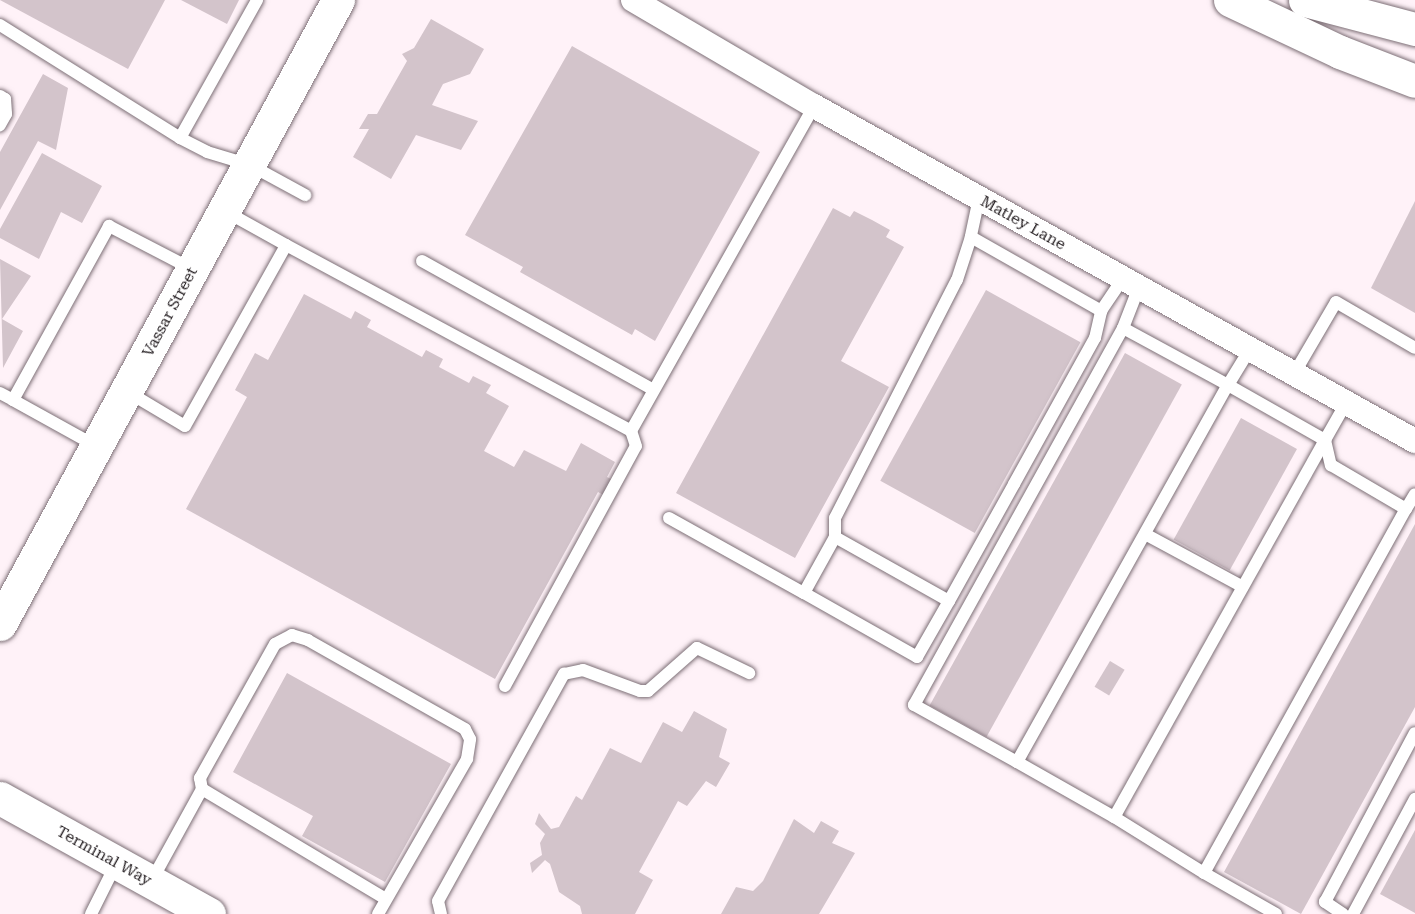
<!DOCTYPE html>
<style>
body{margin:0}
#map{position:relative;width:1415px;height:914px;overflow:hidden;background:#fff2f8;font-family:"Roboto Serif",serif}
div>[style]{position:absolute}
[style*='--x']{left:calc(var(--x)*1px);top:calc(var(--y)*1px);width:calc(var(--w)*1px);rotate:calc(var(--a)*1deg)}
.building>*{inset:0;background:#d3c4cb;transform-origin:0 0}
.roads{filter:drop-shadow(0 0 2px #7d6f76) drop-shadow(0 0 2px #7d6f76)}
.lane>*{height:12px;margin:-6px;padding:0 6px;transform-origin:6px;border-radius:6px;background:#fff}
.street>*{height:24px;margin:-12px;padding:0 12px;transform-origin:12px;border-radius:12px;background:#fff}
.secondary>*{height:33px;margin:-16.5px;padding:0 16.5px;transform-origin:16.5px;border-radius:16.5px;background:#fff}
.highway>*{height:33px;margin:-16.5px;padding:0 16.5px;transform-origin:16.5px;border-radius:16.5px;background:#fff}
span{translate:-50% -50%;white-space:nowrap;text-align:center;line-height:1.15;-webkit-text-stroke:5px #fff;paint-order:stroke}
.street-label{font-size:16px;color:#251f22}
</style>
<div id="map">
<div class="building">
<div style="clip-path:polygon(0 0,165px 0,128px 69px)"></div>
<div style="clip-path:polygon(181px 0,239px 0,227px 24px)"></div>
<div style="clip-path:polygon(431px 19px,484px 49px,470px 74px,443px 84px,432px 105px,478px 121px,461px 150px,416px 135px,391px 179px,353px 157px,369px 129px,359px 129px,368px 114px,377px 114px,407px 61px,402px 54px,414px 48px)"></div>
<div style="clip-path:polygon(572px 46px,760px 152px,655px 341px,635px 329px,632px 335px,520px 272px,523px 267px,465px 235px)"></div>
<div style="clip-path:polygon(43px 74px,68px 88px,56px 150px,38px 141px,0 210px,0 152px)"></div>
<div style="clip-path:polygon(42px 153px,102px 186px,82px 223px,61px 212px,39px 259px,0 238px,0 229px)"></div>
<div style="clip-path:polygon(1415px 201px,1415px 313px,1371px 288px)"></div>
<div style="clip-path:polygon(833px 208px,850px 217px,854px 211px,872px 220px,890px 230px,886px 237px,904px 247px,841px 361px,889px 387px,795px 558px,676px 493px)"></div>
<div style="clip-path:polygon(0 259px,31px 276px,2px 319px,23px 331px,3px 368px)"></div>
<div style="left:986px;top:290px;width:108px;height:218px;rotate:29deg"></div>
<div style="clip-path:polygon(304px 294px,351px 319px,355px 311px,371px 320px,367px 327px,422px 357px,426px 350px,443px 359px,439px 367px,469px 383px,473px 376px,491px 385px,486px 393px,509px 406px,484px 451px,514px 467px,524px 450px,566px 471px,581px 443px,615px 462px,607px 477px,615px 481px,607px 497px,598px 492px,495px 679px,186px 509px,247px 397px,235px 390px,255px 353px,268px 360px)"></div>
<div style="left:1125px;top:353px;width:65px;height:403px;rotate:29deg"></div>
<div style="left:1241px;top:418px;width:64px;height:139px;rotate:29deg"></div>
<div style="clip-path:polygon(1415px 524px,1415px 707px,1301px 914px,1224px 872px)"></div>
<div style="left:1110px;top:661px;width:17px;height:30px;rotate:31deg"></div>
<div style="clip-path:polygon(287px 673px,451px 764px,385px 882px,302px 836px,313px 816px,233px 772px)"></div>
<div style="clip-path:polygon(694px 711px,727px 729px,719px 757px,730px 763px,716px 787px,706px 781px,687px 806px,678px 801px,639px 872px,653px 880px,635px 914px,582px 914px,580px 906px,559px 892px,550px 864px,545px 860px,532px 873px,530px 863px,542px 855px,540px 843px,545px 834px,535px 824px,539px 813px,551px 829px,559px 827px,576px 796px,582px 800px,610px 748px,641px 763px,663px 722px,682px 732px)"></div>
<div style="clip-path:polygon(794px 819px,814px 833px,821px 821px,839px 831px,832px 843px,855px 853px,819px 914px,721px 914px,736px 887px,753px 891px,763px 881px)"></div>
<div style="clip-path:polygon(1415px 830px,1415px 913px,1380px 894px)"></div>
</div>
<div class="roads">
<div class="lane">
<div style="--x:0;--y:25;--w:213;--a:32.1"></div>
<div style="--x:180;--y:138;--w:30;--a:27"></div>
<div style="--x:207;--y:152;--w:45;--a:16.8"></div>
<div style="--x:250;--y:165;--w:63;--a:28.6"></div>
<div style="--x:0;--y:96;--w:6;--a:31"></div>
<div style="--x:5;--y:99;--w:15;--a:86"></div>
<div style="--x:6;--y:114;--w:13;--a:119"></div>
<div style="--x:180;--y:138;--w:158;--a:-60.8"></div>
<div style="--x:979;--y:198;--w:40;--a:102"></div>
<div style="--x:971;--y:237;--w:150;--a:29.6"></div>
<div style="--x:1101;--y:311;--w:40;--a:-56"></div>
<div style="--x:286;--y:245;--w:392;--a:28.3"></div>
<div style="--x:422;--y:261;--w:265;--a:29.1"></div>
<div style="--x:1139;--y:287;--w:44;--a:111.3"></div>
<div style="--x:1123;--y:328;--w:119;--a:28.5"></div>
<div style="--x:1228;--y:385;--w:42;--a:-58.6"></div>
<div style="--x:1294;--y:374;--w:83;--a:-59.7"></div>
<div style="--x:1336;--y:302;--w:91;--a:30.2"></div>
<div style="--x:128;--y:392;--w:66;--a:30.8"></div>
<div style="--x:185;--y:426;--w:207;--a:-60.8"></div>
<div style="--x:286;--y:245;--w:70;--a:-150.9"></div>
<div style="--x:0;--y:393;--w:15;--a:28"></div>
<div style="--x:1325;--y:440;--w:432;--a:119.2"></div>
<div style="--x:1114;--y:817;--w:112;--a:-150.4"></div>
<div style="--x:1017;--y:762;--w:432;--a:-60.8"></div>
<div style="--x:1228;--y:385;--w:112;--a:29.6"></div>
<div style="--x:1325;--y:440;--w:43;--a:-60.4"></div>
<div style="--x:1325;--y:440;--w:26;--a:77"></div>
<div style="--x:1331;--y:465;--w:87;--a:30.4"></div>
<div style="--x:1406;--y:509;--w:17;--a:-59"></div>
<div style="--x:96;--y:446;--w:95;--a:-151"></div>
<div style="--x:13;--y:400;--w:199;--a:-61.1"></div>
<div style="--x:109;--y:226;--w:93;--a:27.4"></div>
<div style="--x:669;--y:518;--w:154;--a:29.1"></div>
<div style="--x:1145;--y:534;--w:111;--a:28.4"></div>
<div style="--x:835;--y:537;--w:19;--a:-90"></div>
<div style="--x:835;--y:518;--w:267;--a:-62.9"></div>
<div style="--x:957;--y:280;--w:45;--a:-72"></div>
<div style="--x:949;--y:601;--w:131;--a:-150.7"></div>
<div style="--x:835;--y:537;--w:64;--a:119"></div>
<div style="--x:804;--y:593;--w:130;--a:29.5"></div>
<div style="--x:917;--y:657;--w:64;--a:-60.3"></div>
<div style="--x:949;--y:601;--w:134;--a:-60.9"></div>
<div style="--x:1014;--y:484;--w:167;--a:-61"></div>
<div style="--x:1095;--y:338;--w:28;--a:-77"></div>
<div style="--x:505;--y:686;--w:273;--a:-61.4"></div>
<div style="--x:636;--y:446;--w:16;--a:-108"></div>
<div style="--x:631;--y:431;--w:373;--a:-60.6"></div>
<div style="--x:1017;--y:762;--w:118;--a:-151"></div>
<div style="--x:914;--y:705;--w:431;--a:-61"></div>
<div style="--x:1114;--y:817;--w:106;--a:31.9"></div>
<div style="--x:152;--y:880;--w:104;--a:-61.2"></div>
<div style="--x:91;--y:914;--w:56;--a:-63.4"></div>
<div style="--x:378;--y:914;--w:179;--a:-60.1"></div>
<div style="--x:467;--y:759;--w:20;--a:-81"></div>
<div style="--x:470;--y:739;--w:11;--a:-117"></div>
<div style="--x:465;--y:729;--w:180;--a:-150.5"></div>
<div style="--x:308;--y:640;--w:17;--a:-163"></div>
<div style="--x:292;--y:635;--w:19;--a:152"></div>
<div style="--x:275;--y:644;--w:154;--a:119.2"></div>
<div style="--x:200;--y:778;--w:11;--a:80"></div>
<div style="--x:202;--y:789;--w:214;--a:30.9"></div>
<div style="--x:441;--y:914;--w:13;--a:-103"></div>
<div style="--x:438;--y:901;--w:260;--a:-61"></div>
<div style="--x:564;--y:674;--w:19;--a:-12"></div>
<div style="--x:583;--y:670;--w:61;--a:20.2"></div>
<div style="--x:640;--y:691;--w:8;--a:0"></div>
<div style="--x:648;--y:691;--w:65;--a:-41.3"></div>
<div style="--x:697;--y:648;--w:58;--a:25.7"></div>
<div style="--x:1276;--y:914;--w:83;--a:-150.3"></div>
<div style="--x:1204;--y:873;--w:416;--a:-61"></div>
<div style="--x:1343;--y:914;--w:22;--a:-146"></div>
<div style="--x:1325;--y:902;--w:191;--a:-62"></div>
<div style="--x:1353;--y:914;--w:131;--a:-61.7"></div>
</div>
<div class="street">
<div style="--x:633;--y:0;--w:210;--a:30.4"></div>
<div style="--x:814;--y:106;--w:688;--a:29.14"></div>
</div>
<div class="secondary">
<div style="--x:0;--y:624;--w:710;--a:-61.56"></div>
<div style="--x:0;--y:798;--w:239;--a:29"></div>
</div>
<div class="highway">
<div style="--x:1230;--y:0;--w:122;--a:25.3"></div>
<div style="--x:1340;--y:52;--w:80;--a:21.1"></div>
<div style="--x:1305;--y:0;--w:114;--a:14.8"></div>
</div>
</div>
<div class="street-label">
<span style="left:1023px;top:223px;rotate:29deg">Matley Lane</span>
<span style="left:170px;top:312px;rotate:-62deg">Vassar Street</span>
<span style="left:104px;top:856px;rotate:29deg">Terminal Way</span>
</div>
</div>
